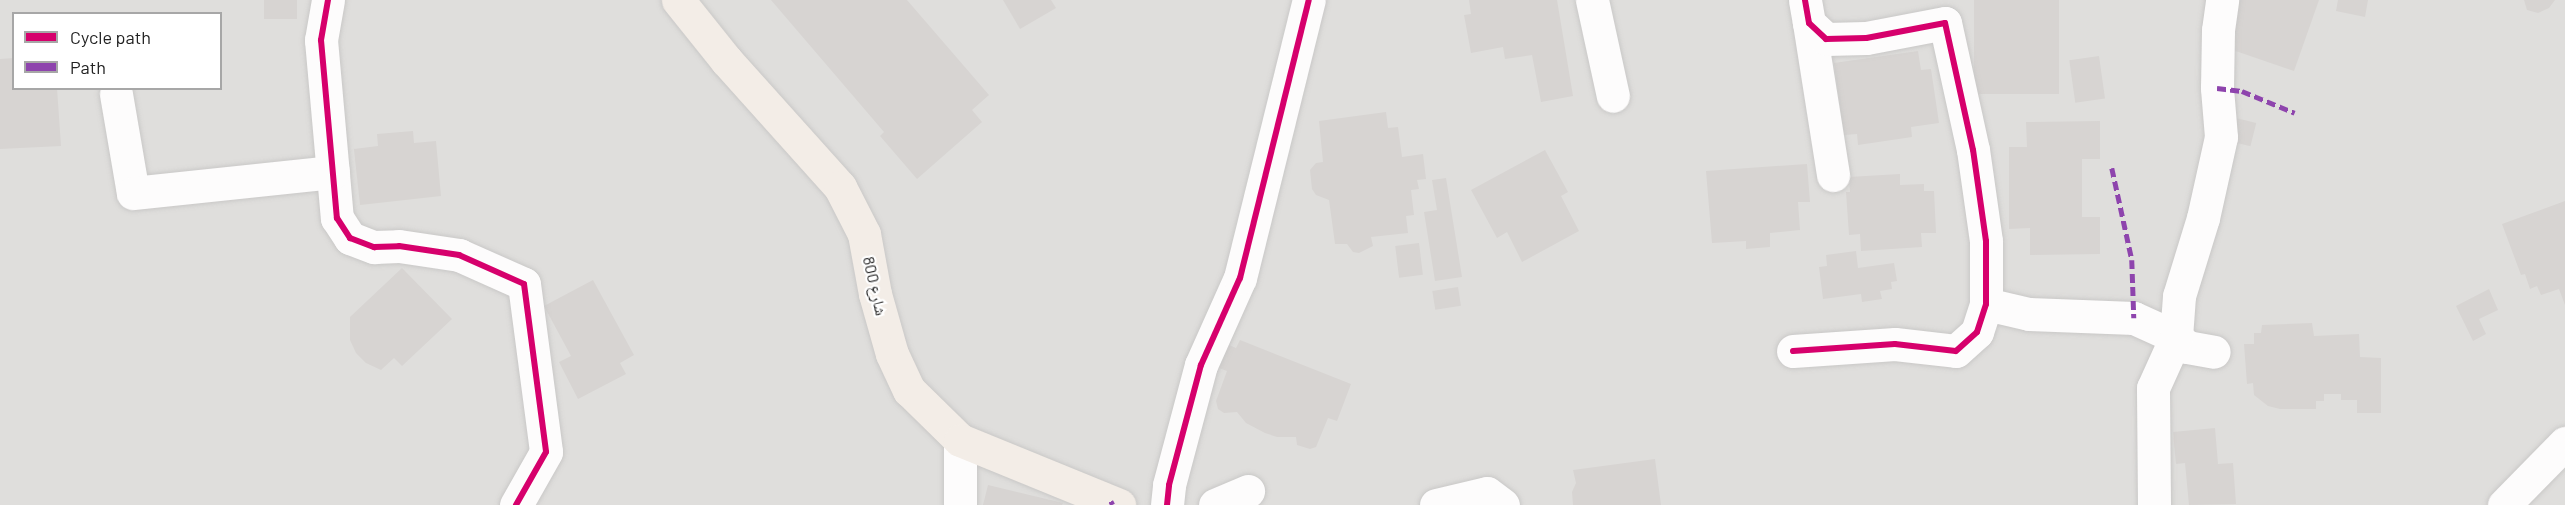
<!DOCTYPE html>
<meta charset="utf-8">
<style>
body{margin:0}
#map{position:relative;width:2565px;height:505px;overflow:hidden;background:#f0eeeb;font-family:Barlow,"Noto Naskh Arabic",sans-serif}
div>[style]{position:absolute}
[style*='--x']{left:calc(var(--x)*1px);top:calc(var(--y)*1px);width:calc(var(--w)*1px);rotate:calc(var(--a)*1deg)}
.residential>*{inset:0;background:#dfdedc}
.building>*{inset:0;background:#d7d4d2;transform-origin:0 0}
.roads{filter:drop-shadow(0 0 2px #c9c8c7) drop-shadow(0 0 2px #c9c8c7)}
.minor>*{height:33px;margin:-16.5px;padding:0 16.5px;transform-origin:16.5px;border-radius:16.5px;background:#fdfcfc}
.major>*{height:33px;margin:-16.5px;padding:0 16.5px;transform-origin:16.5px;border-radius:16.5px;background:#f3ede7}
.quiet>*{height:4.5px;margin-top:-2.25px;transform-origin:0;background:repeating-linear-gradient(90deg,#8e44ad 0 9px,transparent 0 13.5px)}
.cycleway>*{height:6px;margin:-3px;padding:0 3px;transform-origin:3px;border-radius:3px;background:#d6006c}
span{translate:-50% -50%;white-space:nowrap;text-align:center;line-height:1.15;-webkit-text-stroke:4.5px #fff;paint-order:stroke}
.street-label{font-size:16px;color:#222}
.legend{position:absolute;left:12px;top:12px;width:210px;height:78px;box-sizing:border-box;background:#fff;border:2px solid #a7a7a7;margin:0;padding:8px 10px;list-style:none;font-size:18px;color:#222}
.legend li{display:flex;align-items:center;gap:12px;height:30px}
.legend b{width:30px;border:2px solid #a7a7a7}
</style>
<div id="map">
<div class="residential">
<div style="clip-path:polygon(evenodd,0 0,2565px 0,2565px 505px,0 505px,0 0,14px 14px,220px 14px,220px 88px,14px 88px,14px 14px)"></div>
</div>
<div class="building">
<div style="left:264px;top:0;width:33px;height:19px"></div>
<div style="clip-path:polygon(771px 0,907px 0,989px 95px,972px 110px,982px 122px,917px 179px,880px 136px,884px 132px)"></div>
<div style="clip-path:polygon(1003px 0,1051px 0,1056px 8px,1020px 29px)"></div>
<div style="clip-path:polygon(1469px 0,1557px 0,1573px 96px,1541px 102px,1532px 55px,1505px 59px,1503px 47px,1471px 53px,1464px 15px,1471px 14px)"></div>
<div style="left:1974px;top:0;width:85px;height:94px"></div>
<div style="clip-path:polygon(2240px 0,2319px 0,2294px 71px,2224px 47px)"></div>
<div style="clip-path:polygon(2338px 0,2368px 0,2365px 17px,2336px 11px)"></div>
<div style="clip-path:polygon(2524px 0,2555px 0,2549px 8px,2538px 13px,2527px 10px)"></div>
<div style="clip-path:polygon(1918px 51px,1921px 70px,1931px 69px,1939px 123px,1911px 127px,1912px 137px,1858px 145px,1857px 134px,1844px 135px,1834px 63px)"></div>
<div style="left:2099px;top:56px;width:43px;height:30px;rotate:82deg"></div>
<div style="clip-path:polygon(14px 58px,14px 88px,57px 88px,61px 146px,0 149px,0 59px)"></div>
<div style="clip-path:polygon(1386px 112px,1388px 128px,1398px 127px,1402px 157px,1423px 154px,1426px 179px,1417px 180px,1419px 189px,1411px 190px,1414px 215px,1406px 216px,1408px 233px,1371px 237px,1373px 246px,1359px 253px,1353px 252px,1347px 244px,1335px 244px,1329px 200px,1316px 195px,1312px 189px,1310px 170px,1316px 163px,1323px 162px,1319px 121px)"></div>
<div style="left:2232px;top:117px;width:25px;height:24px;rotate:14deg"></div>
<div style="clip-path:polygon(2100px 121px,2100px 159px,2082px 159px,2082px 217px,2100px 217px,2100px 254px,2030px 255px,2030px 228px,2009px 229px,2009px 147px,2027px 147px,2026px 122px)"></div>
<div style="clip-path:polygon(413px 131px,414px 143px,436px 141px,441px 196px,360px 205px,354px 149px,378px 146px,377px 134px)"></div>
<div style="clip-path:polygon(1545px 150px,1568px 192px,1561px 196px,1579px 231px,1522px 262px,1507px 232px,1497px 238px,1471px 190px)"></div>
<div style="clip-path:polygon(1807px 164px,1810px 202px,1798px 202px,1800px 230px,1770px 233px,1770px 247px,1746px 249px,1746px 241px,1712px 243px,1706px 171px)"></div>
<div style="clip-path:polygon(1900px 174px,1900px 185px,1924px 184px,1924px 191px,1934px 191px,1936px 233px,1921px 233px,1922px 247px,1861px 251px,1860px 234px,1849px 235px,1846px 192px,1850px 192px,1849px 177px)"></div>
<div style="clip-path:polygon(1446px 178px,1462px 277px,1435px 281px,1424px 212px,1437px 210px,1432px 180px)"></div>
<div style="clip-path:polygon(2565px 201px,2565px 305px,2559px 289px,2541px 295px,2537px 286px,2530px 289px,2525px 274px,2521px 275px,2502px 224px)"></div>
<div style="left:1419px;top:243px;width:32px;height:24px;rotate:83deg"></div>
<div style="clip-path:polygon(1856px 251px,1858px 268px,1894px 263px,1897px 281px,1891px 282px,1892px 289px,1880px 291px,1882px 299px,1862px 302px,1861px 294px,1823px 299px,1819px 267px,1827px 266px,1826px 255px)"></div>
<div style="clip-path:polygon(402px 268px,452px 319px,402px 366px,394px 358px,381px 370px,366px 363px,356px 353px,350px 340px,350px 317px)"></div>
<div style="clip-path:polygon(593px 280px,634px 355px,620px 363px,626px 374px,578px 399px,559px 362px,571px 356px,544px 306px)"></div>
<div style="left:1458px;top:287px;width:19px;height:26px;rotate:81deg"></div>
<div style="clip-path:polygon(2489px 289px,2498px 310px,2479px 319px,2486px 334px,2473px 341px,2456px 306px)"></div>
<div style="clip-path:polygon(2312px 323px,2314px 336px,2359px 334px,2360px 357px,2381px 358px,2381px 413px,2357px 413px,2357px 400px,2341px 400px,2341px 394px,2324px 394px,2324px 401px,2316px 401px,2316px 409px,2280px 409px,2268px 406px,2254px 395px,2253px 383px,2247px 384px,2244px 344px,2254px 344px,2254px 333px,2261px 333px,2262px 325px)"></div>
<div style="clip-path:polygon(1240px 340px,1351px 384px,1337px 421px,1328px 418px,1316px 447px,1310px 449px,1297px 445px,1296px 437px,1277px 437px,1265px 433px,1246px 423px,1237px 412px,1224px 413px,1218px 409px,1216px 401px,1227px 371px,1219px 368px,1229px 345px,1236px 348px)"></div>
<div style="clip-path:polygon(2215px 428px,2218px 464px,2233px 463px,2236px 504px,2189px 505px,2185px 463px,2176px 464px,2173px 432px)"></div>
<div style="clip-path:polygon(1655px 459px,1661px 505px,1573px 505px,1572px 492px,1576px 483px,1573px 470px)"></div>
<div style="clip-path:polygon(988px 485px,1063px 503px,1062px 505px,983px 505px)"></div>
</div>
<div class="roads">
<div class="minor">
<div style="--x:328;--y:0;--w:41;--a:99.9"></div>
<div style="--x:321;--y:40;--w:179;--a:84.9"></div>
<div style="--x:337;--y:218;--w:24;--a:57"></div>
<div style="--x:350;--y:238;--w:26;--a:21"></div>
<div style="--x:374;--y:247;--w:25;--a:-2"></div>
<div style="--x:399;--y:246;--w:61;--a:8.5"></div>
<div style="--x:459;--y:255;--w:71;--a:24"></div>
<div style="--x:524;--y:284;--w:169;--a:82.5"></div>
<div style="--x:546;--y:452;--w:61;--a:119.5"></div>
<div style="--x:1592;--y:0;--w:98;--a:77.7"></div>
<div style="--x:1809;--y:23;--w:154;--a:81"></div>
<div style="--x:116;--y:94;--w:100;--a:80.3"></div>
<div style="--x:133;--y:193;--w:201;--a:-6"></div>
<div style="--x:1986;--y:304;--w:44;--a:13.1"></div>
<div style="--x:2029;--y:314;--w:105;--a:2.2"></div>
<div style="--x:2134;--y:318;--w:46;--a:24.3"></div>
<div style="--x:2176;--y:337;--w:15;--a:42"></div>
<div style="--x:2187;--y:347;--w:27;--a:10"></div>
<div style="--x:1793;--y:351;--w:102;--a:-3.9"></div>
<div style="--x:1895;--y:344;--w:61;--a:6.5"></div>
<div style="--x:1956;--y:351;--w:28;--a:-42"></div>
<div style="--x:1977;--y:332;--w:29;--a:-72"></div>
<div style="--x:1986;--y:304;--w:63;--a:-90"></div>
<div style="--x:1986;--y:241;--w:92;--a:-98.1"></div>
<div style="--x:1973;--y:150;--w:130;--a:-102.4"></div>
<div style="--x:1945;--y:23;--w:80;--a:169.2"></div>
<div style="--x:1866;--y:38;--w:40;--a:178.6"></div>
<div style="--x:1826;--y:39;--w:23;--a:-137"></div>
<div style="--x:1809;--y:23;--w:23;--a:-100"></div>
<div style="--x:960;--y:440;--w:65;--a:90"></div>
<div style="--x:1167;--y:505;--w:20;--a:-84"></div>
<div style="--x:1169;--y:485;--w:124;--a:-75.1"></div>
<div style="--x:1201;--y:365;--w:95;--a:-65.9"></div>
<div style="--x:1240;--y:278;--w:286;--a:-76.1"></div>
<div style="--x:1215;--y:505;--w:36;--a:-23"></div>
<div style="--x:1436;--y:505;--w:52;--a:-13.2"></div>
<div style="--x:1487;--y:493;--w:20;--a:37"></div>
<div style="--x:2154;--y:505;--w:117;--a:-90.5"></div>
<div style="--x:2153;--y:388;--w:56;--a:-65.7"></div>
<div style="--x:2176;--y:337;--w:41;--a:-85.8"></div>
<div style="--x:2179;--y:296;--w:82;--a:-72.9"></div>
<div style="--x:2203;--y:218;--w:83;--a:-77.5"></div>
<div style="--x:2221;--y:137;--w:49;--a:-94.7"></div>
<div style="--x:2217;--y:88;--w:58;--a:-89"></div>
<div style="--x:2218;--y:30;--w:30;--a:-82"></div>
<div style="--x:2504;--y:505;--w:87;--a:-45.5"></div>
</div>
<div class="major">
<div style="--x:678;--y:0;--w:77;--a:51.3"></div>
<div style="--x:726;--y:60;--w:171;--a:48.1"></div>
<div style="--x:840;--y:187;--w:53;--a:62.9"></div>
<div style="--x:864;--y:234;--w:61;--a:79.6"></div>
<div style="--x:875;--y:294;--w:62;--a:74.2"></div>
<div style="--x:892;--y:354;--w:40;--a:65"></div>
<div style="--x:909;--y:390;--w:71;--a:44.4"></div>
<div style="--x:960;--y:440;--w:172;--a:22.2"></div>
</div>
</div>
<div class="quiet">
<div style="--x:2217;--y:88;--w:25;--a:7"></div>
<div style="--x:2242;--y:91;--w:57;--a:22.5"></div>
<div style="--x:2112;--y:168;--w:94;--a:77.7"></div>
<div style="--x:2132;--y:260;--w:58;--a:88"></div>
<div style="--x:1111;--y:501;--w:4;--a:63"></div>
</div>
<div class="cycleway">
<div style="--x:328;--y:0;--w:41;--a:99.9"></div>
<div style="--x:321;--y:40;--w:179;--a:84.9"></div>
<div style="--x:337;--y:218;--w:24;--a:57"></div>
<div style="--x:350;--y:238;--w:26;--a:21"></div>
<div style="--x:374;--y:247;--w:25;--a:-2"></div>
<div style="--x:399;--y:246;--w:61;--a:8.5"></div>
<div style="--x:459;--y:255;--w:71;--a:24"></div>
<div style="--x:524;--y:284;--w:169;--a:82.5"></div>
<div style="--x:546;--y:452;--w:61;--a:119.5"></div>
<div style="--x:1793;--y:351;--w:102;--a:-3.9"></div>
<div style="--x:1895;--y:344;--w:61;--a:6.5"></div>
<div style="--x:1956;--y:351;--w:28;--a:-42"></div>
<div style="--x:1977;--y:332;--w:29;--a:-72"></div>
<div style="--x:1986;--y:304;--w:63;--a:-90"></div>
<div style="--x:1986;--y:241;--w:92;--a:-98.1"></div>
<div style="--x:1973;--y:150;--w:130;--a:-102.4"></div>
<div style="--x:1945;--y:23;--w:80;--a:169.2"></div>
<div style="--x:1866;--y:38;--w:40;--a:178.6"></div>
<div style="--x:1826;--y:39;--w:23;--a:-137"></div>
<div style="--x:1809;--y:23;--w:23;--a:-100"></div>
<div style="--x:1167;--y:505;--w:20;--a:-84"></div>
<div style="--x:1169;--y:485;--w:124;--a:-75.1"></div>
<div style="--x:1201;--y:365;--w:95;--a:-65.9"></div>
<div style="--x:1240;--y:278;--w:286;--a:-76.1"></div>
</div>
<div class="street-label">
<span style="left:875px;top:286px;rotate:77deg">شارع 800</span>
</div>
<ul class="legend">
<li><b style="height:8px;background:#d6006c"></b>Cycle path</li>
<li><b style="height:8px;background:#8e44ad"></b>Path</li>
</ul>
</div>
